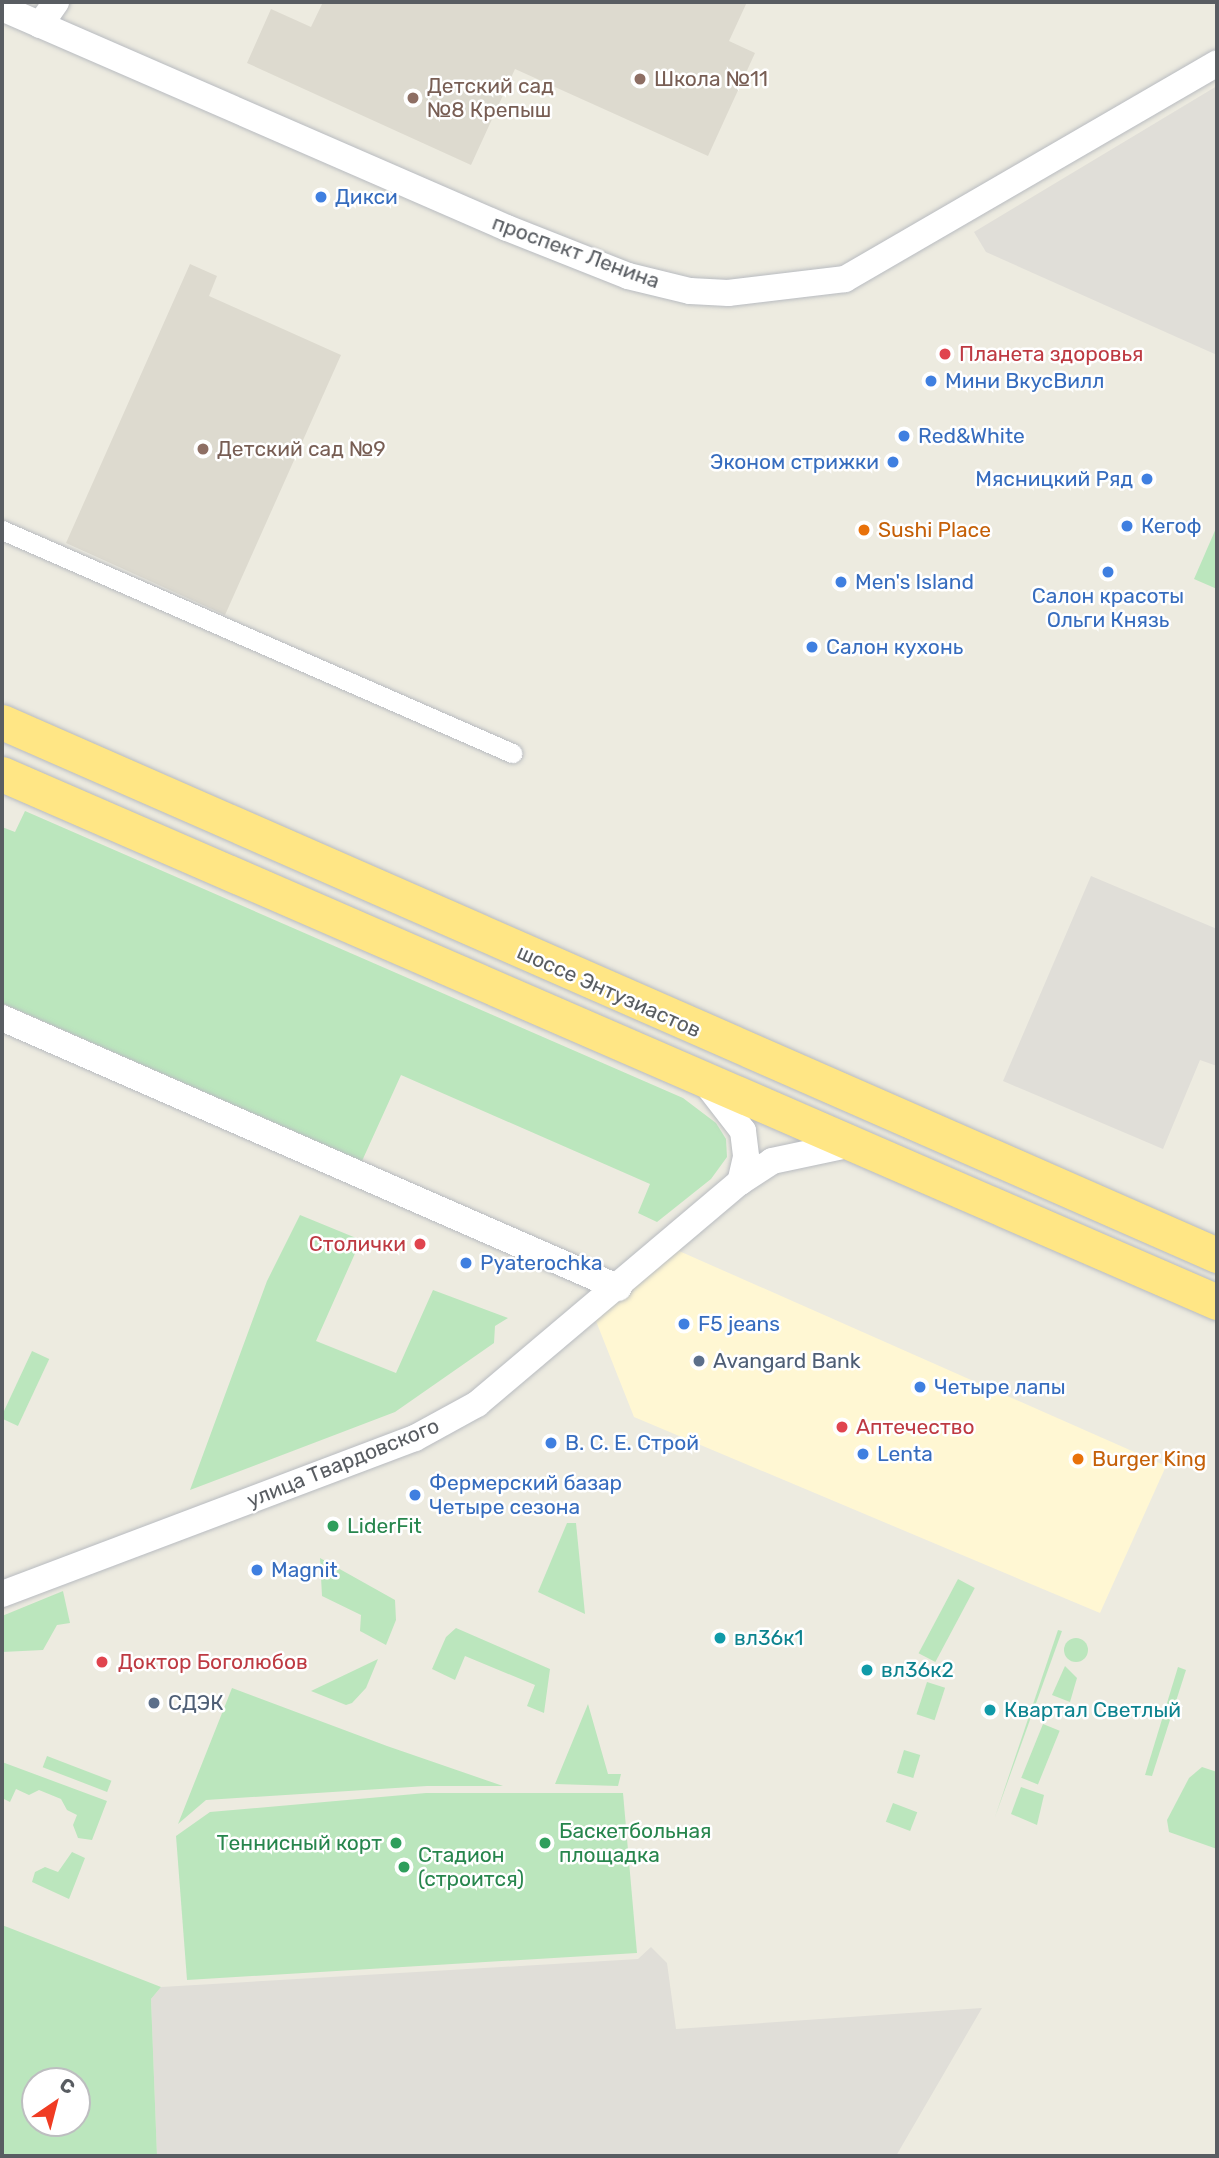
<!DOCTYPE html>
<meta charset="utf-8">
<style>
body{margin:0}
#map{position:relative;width:1219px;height:2158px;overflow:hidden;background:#edebe0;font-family:Rubik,sans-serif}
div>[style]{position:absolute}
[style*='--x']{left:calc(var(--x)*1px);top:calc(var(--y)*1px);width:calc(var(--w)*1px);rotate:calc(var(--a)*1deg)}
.commercial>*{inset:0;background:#fff7d3}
.industrial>*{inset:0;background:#e0ded8}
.education>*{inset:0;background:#dddacf}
.green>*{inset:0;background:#bbe6bd;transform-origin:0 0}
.round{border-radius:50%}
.roads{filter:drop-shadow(0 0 2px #b8bbc0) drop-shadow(0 0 2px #b8bbc0)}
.street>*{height:19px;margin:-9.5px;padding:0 9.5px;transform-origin:9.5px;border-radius:9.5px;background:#fff}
.secondary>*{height:26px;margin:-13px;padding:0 13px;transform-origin:13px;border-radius:13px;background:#fff}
.highway>*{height:35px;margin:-17.5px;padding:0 17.5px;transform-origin:17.5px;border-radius:17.5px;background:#ffe685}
.dots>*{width:19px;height:19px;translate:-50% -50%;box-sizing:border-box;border:4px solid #fff;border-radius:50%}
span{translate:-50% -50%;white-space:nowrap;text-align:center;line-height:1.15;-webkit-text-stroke:5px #fff;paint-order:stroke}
.education-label{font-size:21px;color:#785e54}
.left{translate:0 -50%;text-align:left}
.shop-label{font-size:21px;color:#366cbe}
.right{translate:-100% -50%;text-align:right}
.street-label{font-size:21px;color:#595d62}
.health-label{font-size:21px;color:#be3a42}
.food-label{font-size:21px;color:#c56008}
.service-label{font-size:21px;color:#4e5e75}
.leisure-label{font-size:21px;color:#27864d}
.culture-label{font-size:21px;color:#0d838f}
.frame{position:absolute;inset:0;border:4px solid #595d62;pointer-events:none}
.north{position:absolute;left:21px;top:2067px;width:70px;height:70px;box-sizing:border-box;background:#fff;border:2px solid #bdbec0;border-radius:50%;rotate:35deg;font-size:19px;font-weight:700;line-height:28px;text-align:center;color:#595d62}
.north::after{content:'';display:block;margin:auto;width:24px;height:32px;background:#f03c23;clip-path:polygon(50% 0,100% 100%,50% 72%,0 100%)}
</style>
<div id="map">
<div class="commercial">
<div style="clip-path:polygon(670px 1247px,1166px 1466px,1100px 1613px,634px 1417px,596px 1321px,625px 1286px)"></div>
</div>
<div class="industrial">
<div style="clip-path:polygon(1217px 86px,1217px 355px,986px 252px,974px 232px)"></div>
<div style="clip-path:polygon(1091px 876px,1217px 929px,1217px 1066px,1200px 1060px,1163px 1149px,1003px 1081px)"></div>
<div style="clip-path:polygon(651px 1947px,667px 1963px,676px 2029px,982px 2008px,896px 2156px,157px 2156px,151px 1999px,161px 1987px,638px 1959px)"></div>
</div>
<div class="education">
<div style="clip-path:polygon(323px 2px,747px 2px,729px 41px,755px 53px,708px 156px,515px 69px,471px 165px,247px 63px,271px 9px,311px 27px)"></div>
<div style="clip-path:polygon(190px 264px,217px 276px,209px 296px,341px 355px,225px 615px,66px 543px)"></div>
</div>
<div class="green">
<div style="clip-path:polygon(1217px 526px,1217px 589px,1194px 579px)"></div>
<div style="clip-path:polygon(25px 811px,683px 1098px,716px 1123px,726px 1139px,727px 1157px,711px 1179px,657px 1222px,638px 1213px,650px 1184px,401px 1075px,362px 1161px,2px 1003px,2px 827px,15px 832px)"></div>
<div style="clip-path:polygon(300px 1215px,361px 1240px,316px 1341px,396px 1373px,433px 1290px,508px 1318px,495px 1326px,494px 1343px,395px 1412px,190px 1490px,267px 1281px)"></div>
<div style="left:32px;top:1351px;width:19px;height:74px;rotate:25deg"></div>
<div style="clip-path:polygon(567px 1523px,576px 1523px,585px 1614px,538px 1592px)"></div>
<div style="clip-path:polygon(320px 1558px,395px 1600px,396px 1620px,386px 1645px,360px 1631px,361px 1615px,322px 1596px)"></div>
<div style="left:958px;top:1579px;width:19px;height:84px;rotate:28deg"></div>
<div style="clip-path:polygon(63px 1591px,70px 1623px,57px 1625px,43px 1650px,2px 1652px,2px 1616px)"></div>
<div style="clip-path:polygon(456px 1628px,550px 1669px,544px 1713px,527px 1706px,535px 1685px,465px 1656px,455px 1680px,432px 1669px,446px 1637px)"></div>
<div style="clip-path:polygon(1058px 1630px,1062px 1631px,995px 1817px)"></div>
<div class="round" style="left:1064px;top:1638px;width:24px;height:24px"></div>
<div style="clip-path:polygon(378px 1659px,366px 1688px,352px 1703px,346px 1705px,311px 1691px)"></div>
<div style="clip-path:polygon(1065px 1666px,1077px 1678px,1070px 1702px,1052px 1695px)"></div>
<div style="clip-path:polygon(1178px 1667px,1186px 1670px,1152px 1776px,1145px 1775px)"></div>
<div style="left:927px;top:1682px;width:19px;height:34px;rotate:18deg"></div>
<div style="clip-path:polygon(232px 1688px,387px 1746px,503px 1786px,427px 1786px,206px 1800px,178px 1824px)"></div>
<div style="clip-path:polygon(588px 1704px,608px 1774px,621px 1774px,618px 1786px,555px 1784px)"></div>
<div style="left:1043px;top:1724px;width:18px;height:58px;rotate:22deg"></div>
<div style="left:904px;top:1750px;width:17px;height:24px;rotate:17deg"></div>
<div style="left:47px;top:1756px;width:69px;height:12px;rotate:21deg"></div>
<div style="clip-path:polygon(2px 1762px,107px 1801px,92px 1840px,78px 1838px,73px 1825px,77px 1815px,67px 1810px,61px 1799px,39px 1790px,29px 1795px,16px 1789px,10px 1802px,2px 1798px)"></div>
<div style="clip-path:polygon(1202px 1767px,1217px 1772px,1217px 1849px,1169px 1832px,1167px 1820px,1189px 1778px)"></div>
<div style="clip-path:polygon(1021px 1787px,1044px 1795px,1037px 1825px,1011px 1814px)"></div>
<div style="clip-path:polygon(426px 1793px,623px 1793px,637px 1953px,187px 1980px,176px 1836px,210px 1812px)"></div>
<div style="left:893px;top:1803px;width:26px;height:20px;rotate:21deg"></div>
<div style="clip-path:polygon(72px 1852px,85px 1858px,69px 1899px,32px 1882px,35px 1872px,45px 1867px,58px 1872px)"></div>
<div style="clip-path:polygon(evenodd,2px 1925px,161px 1987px,151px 1999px,157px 2156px,2px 2156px,2px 1925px,35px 2081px,77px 2081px,77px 2123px,35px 2123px,35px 2081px)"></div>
</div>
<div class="roads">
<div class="street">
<div style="--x:2;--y:530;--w:557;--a:23.62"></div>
</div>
<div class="secondary">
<div style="--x:2;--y:8;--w:551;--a:23.54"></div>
<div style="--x:507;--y:228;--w:130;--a:21.6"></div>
<div style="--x:628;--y:276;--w:64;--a:13.6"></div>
<div style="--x:690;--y:291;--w:38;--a:3"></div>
<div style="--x:728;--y:293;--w:118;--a:-6.8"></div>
<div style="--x:845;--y:279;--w:430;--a:-30.1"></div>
<div style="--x:40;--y:25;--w:28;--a:-55"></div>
<div style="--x:2;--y:1018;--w:673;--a:23.63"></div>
<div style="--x:705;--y:1082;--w:62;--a:52.2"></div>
<div style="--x:743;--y:1131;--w:26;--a:83"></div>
<div style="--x:746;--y:1157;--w:26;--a:103"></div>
<div style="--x:2;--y:1594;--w:441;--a:-20.7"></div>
<div style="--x:415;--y:1438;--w:71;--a:-28.7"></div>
<div style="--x:477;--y:1404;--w:344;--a:-40.2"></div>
<div style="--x:740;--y:1182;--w:38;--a:-33"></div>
<div style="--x:772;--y:1161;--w:82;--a:-12"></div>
</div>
<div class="highway">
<div style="--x:2;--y:722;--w:1327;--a:23.69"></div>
<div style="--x:2;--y:774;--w:1325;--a:23.49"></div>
</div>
</div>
<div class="dots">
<div style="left:640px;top:79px;background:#8d6e63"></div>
<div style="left:413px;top:98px;background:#8d6e63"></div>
<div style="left:321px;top:197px;background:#3f7fe0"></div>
<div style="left:945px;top:354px;background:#e0444e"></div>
<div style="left:931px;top:381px;background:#3f7fe0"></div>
<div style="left:904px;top:436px;background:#3f7fe0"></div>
<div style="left:203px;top:449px;background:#8d6e63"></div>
<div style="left:893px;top:462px;background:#3f7fe0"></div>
<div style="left:1147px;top:479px;background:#3f7fe0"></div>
<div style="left:1127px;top:526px;background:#3f7fe0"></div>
<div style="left:864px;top:530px;background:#e8710a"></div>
<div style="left:1108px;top:572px;background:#3f7fe0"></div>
<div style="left:841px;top:582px;background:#3f7fe0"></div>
<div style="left:812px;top:647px;background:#3f7fe0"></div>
<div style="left:420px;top:1244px;background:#e0444e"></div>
<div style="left:466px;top:1263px;background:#3f7fe0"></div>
<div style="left:684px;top:1324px;background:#3f7fe0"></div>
<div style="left:699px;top:1361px;background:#5c6f8a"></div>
<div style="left:920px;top:1387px;background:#3f7fe0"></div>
<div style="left:842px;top:1427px;background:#e0444e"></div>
<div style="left:551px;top:1443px;background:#3f7fe0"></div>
<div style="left:863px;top:1454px;background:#3f7fe0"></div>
<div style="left:1078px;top:1459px;background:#e8710a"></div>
<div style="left:415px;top:1495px;background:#3f7fe0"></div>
<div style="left:333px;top:1526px;background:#2e9e5b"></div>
<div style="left:257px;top:1570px;background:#3f7fe0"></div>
<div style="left:720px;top:1638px;background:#0f9aa8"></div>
<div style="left:102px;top:1662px;background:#e0444e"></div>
<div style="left:867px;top:1670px;background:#0f9aa8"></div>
<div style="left:154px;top:1703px;background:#5c6f8a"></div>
<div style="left:990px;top:1710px;background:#0f9aa8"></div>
<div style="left:396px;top:1843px;background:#2e9e5b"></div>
<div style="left:545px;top:1843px;background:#2e9e5b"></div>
<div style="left:404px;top:1867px;background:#2e9e5b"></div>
</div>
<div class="education-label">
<span class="left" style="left:654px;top:79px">Школа №11</span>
<span class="left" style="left:427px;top:98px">Детский сад<br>№8 Крепыш</span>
<span class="left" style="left:217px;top:449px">Детский сад №9</span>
</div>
<div class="shop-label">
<span class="left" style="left:335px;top:197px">Дикси</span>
<span class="left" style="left:945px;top:381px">Мини ВкусВилл</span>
<span class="left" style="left:918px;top:436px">Red&amp;White</span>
<span class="right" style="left:879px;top:462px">Эконом стрижки</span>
<span class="right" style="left:1133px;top:479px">Мясницкий Ряд</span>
<span class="left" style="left:1141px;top:526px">Кегоф</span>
<span class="left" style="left:855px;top:582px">Men's Island</span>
<span style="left:1108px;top:608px">Салон красоты<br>Ольги Князь</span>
<span class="left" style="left:826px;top:647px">Салон кухонь</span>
<span class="left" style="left:480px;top:1263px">Pyaterochka</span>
<span class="left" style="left:698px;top:1324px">F5 jeans</span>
<span class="left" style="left:934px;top:1387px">Четыре лапы</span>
<span class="left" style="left:565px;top:1443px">В. С. Е. Строй</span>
<span class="left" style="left:877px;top:1454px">Lenta</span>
<span class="left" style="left:429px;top:1495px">Фермерский базар<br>Четыре сезона</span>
<span class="left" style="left:271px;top:1570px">Magnit</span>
</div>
<div class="street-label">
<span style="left:576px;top:252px;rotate:20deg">проспект Ленина</span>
<span style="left:609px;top:991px;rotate:24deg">шоссе Энтузиастов</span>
<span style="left:343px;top:1463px;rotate:-22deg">улица Твардовского</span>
</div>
<div class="health-label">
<span class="left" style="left:959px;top:354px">Планета здоровья</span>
<span class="right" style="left:406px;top:1244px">Столички</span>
<span class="left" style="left:856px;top:1427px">Аптечество</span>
<span class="left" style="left:118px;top:1662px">Доктор Боголюбов</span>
</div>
<div class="food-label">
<span class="left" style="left:878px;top:530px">Sushi Place</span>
<span class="left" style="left:1092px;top:1459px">Burger King</span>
</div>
<div class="service-label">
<span class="left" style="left:713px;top:1361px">Avangard Bank</span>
<span class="left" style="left:168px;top:1703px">СДЭК</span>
</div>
<div class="leisure-label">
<span class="left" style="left:347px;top:1526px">LiderFit</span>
<span class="left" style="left:559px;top:1843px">Баскетбольная<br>площадка</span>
<span class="right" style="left:382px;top:1843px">Теннисный корт</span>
<span class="left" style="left:418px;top:1867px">Стадион<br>(строится)</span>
</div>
<div class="culture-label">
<span class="left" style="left:734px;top:1638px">вл36к1</span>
<span class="left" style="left:881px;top:1670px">вл36к2</span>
<span class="left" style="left:1004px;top:1710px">Квартал Светлый</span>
</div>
<div class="frame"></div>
<div class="north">С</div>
</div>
